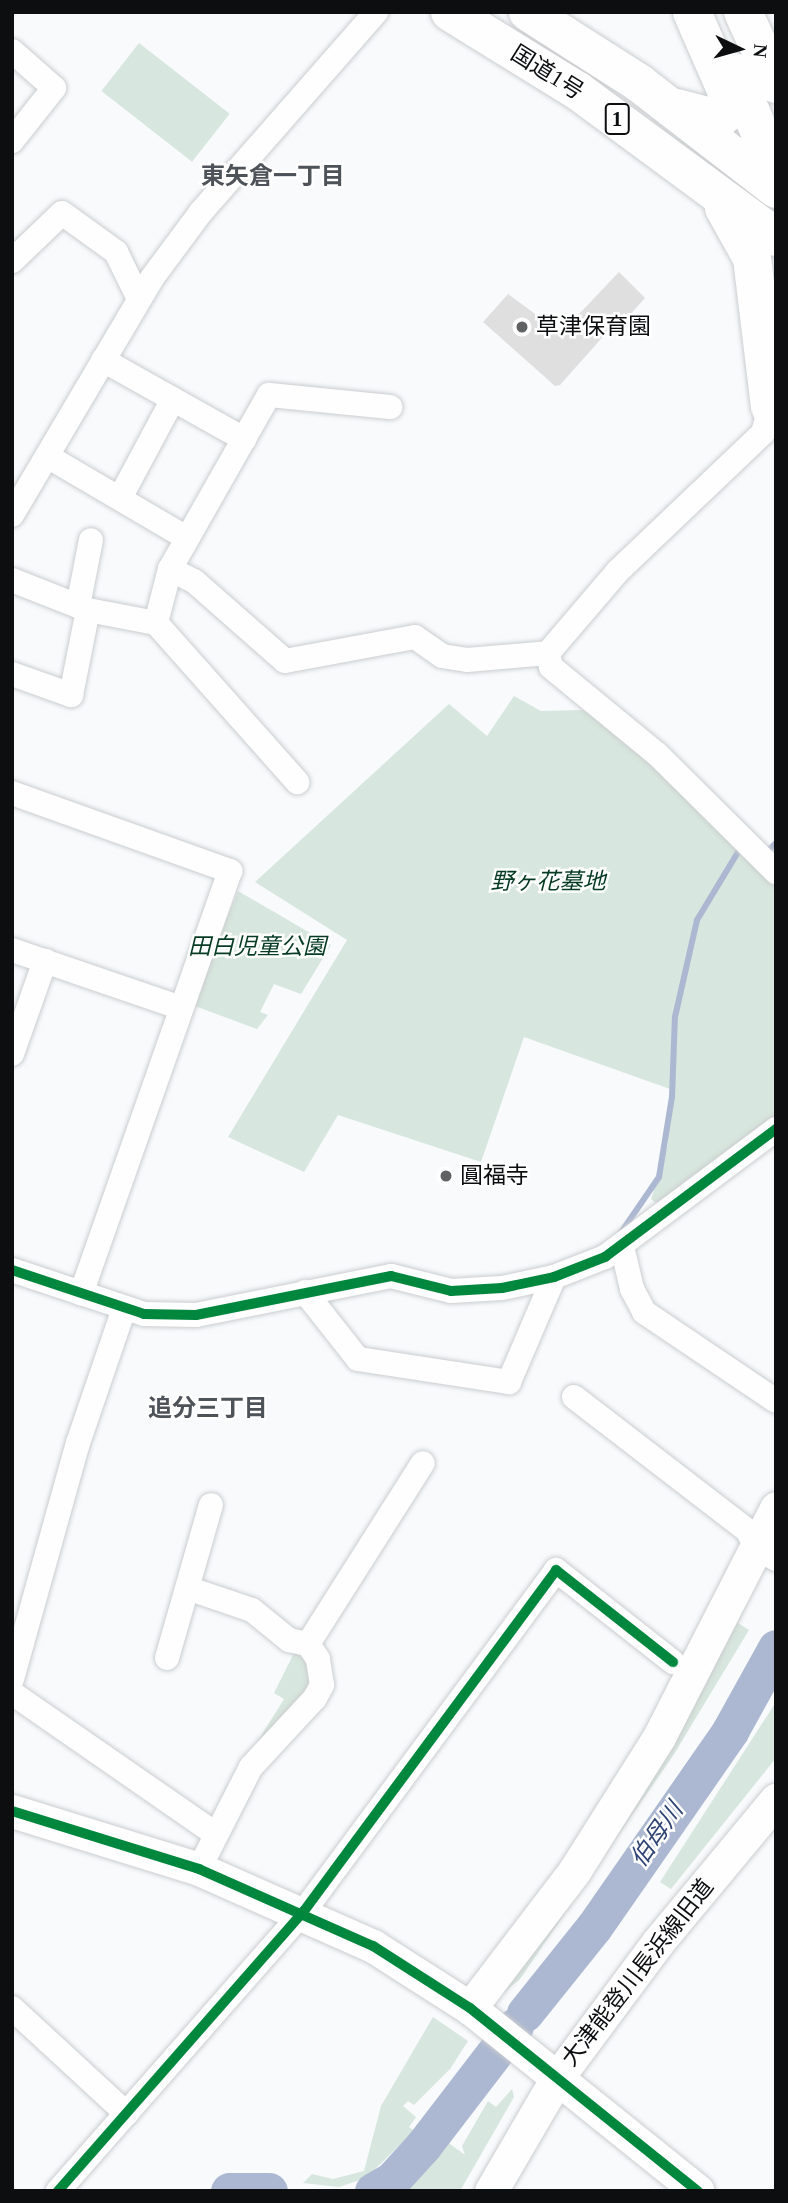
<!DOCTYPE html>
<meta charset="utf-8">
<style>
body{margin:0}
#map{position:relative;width:788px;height:2203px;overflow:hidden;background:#f8fafc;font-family:"Times New Roman","Noto Sans JP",serif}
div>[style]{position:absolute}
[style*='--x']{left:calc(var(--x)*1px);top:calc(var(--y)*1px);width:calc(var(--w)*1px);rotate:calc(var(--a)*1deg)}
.green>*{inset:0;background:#d7e6de;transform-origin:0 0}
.stream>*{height:6px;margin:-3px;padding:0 3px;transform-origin:3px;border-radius:3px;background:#acb8d1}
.river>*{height:37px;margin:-18.5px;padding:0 18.5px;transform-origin:18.5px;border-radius:18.5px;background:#acb8d1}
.building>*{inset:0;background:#e0dfe0}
.roads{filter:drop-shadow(0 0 2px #cbcdcf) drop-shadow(0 0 2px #cbcdcf)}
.street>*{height:24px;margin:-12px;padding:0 12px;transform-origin:12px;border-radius:12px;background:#fefeff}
.secondary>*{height:33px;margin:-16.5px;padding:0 16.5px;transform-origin:16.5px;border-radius:16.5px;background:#fefeff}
.highway>*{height:38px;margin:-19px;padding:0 19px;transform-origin:19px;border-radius:19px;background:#fefeff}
.cycleway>*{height:10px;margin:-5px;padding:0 5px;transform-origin:5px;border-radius:5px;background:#00873e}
.dots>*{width:19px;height:19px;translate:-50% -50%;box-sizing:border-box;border:4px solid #fff;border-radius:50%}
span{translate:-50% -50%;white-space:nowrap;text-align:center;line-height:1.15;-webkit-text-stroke:5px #fff;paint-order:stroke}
.shield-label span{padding:2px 5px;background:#fff;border:2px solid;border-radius:5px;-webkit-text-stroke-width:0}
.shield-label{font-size:21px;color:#0c0e10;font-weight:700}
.street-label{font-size:23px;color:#0c0e10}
.poi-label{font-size:23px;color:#0c0e10}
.left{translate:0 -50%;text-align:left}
.park-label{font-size:23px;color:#053b23;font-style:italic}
.neighbourhood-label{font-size:24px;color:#4e5359;font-weight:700}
.water-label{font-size:24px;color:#304575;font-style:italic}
.frame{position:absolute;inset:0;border:14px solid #0c0e10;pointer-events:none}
.north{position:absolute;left:704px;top:14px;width:70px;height:70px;-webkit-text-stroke:5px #fff;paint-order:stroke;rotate:95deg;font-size:19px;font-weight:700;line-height:28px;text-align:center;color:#0c0e10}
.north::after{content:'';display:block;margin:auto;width:24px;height:32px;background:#0c0e10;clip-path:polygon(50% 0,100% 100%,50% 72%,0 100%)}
</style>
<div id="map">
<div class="green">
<div style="left:139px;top:43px;width:115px;height:61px;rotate:38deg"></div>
<div style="clip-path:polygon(514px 696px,541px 711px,583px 710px,617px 732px,731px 836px,776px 886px,776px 1117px,660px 1207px,651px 1199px,668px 1144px,670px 1089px,524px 1037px,481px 1162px,338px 1115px,304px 1172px,228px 1137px,347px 940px,255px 882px,449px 704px,487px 736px)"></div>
<div style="clip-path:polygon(238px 891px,331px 945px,301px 994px,274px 984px,260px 1012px,268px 1015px,257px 1029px,192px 1005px)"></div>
<div style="clip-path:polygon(757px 1579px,738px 1623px,749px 1630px,674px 1754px,520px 1979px,498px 1998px)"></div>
<div style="clip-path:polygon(294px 1653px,308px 1660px,311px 1684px,259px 1747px,256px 1744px,284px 1699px,274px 1693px)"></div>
<div style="clip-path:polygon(776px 1702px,776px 1758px,671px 1889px,660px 1882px)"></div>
<div style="clip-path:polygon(433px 2017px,468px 2041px,450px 2069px,414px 2105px,408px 2101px,403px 2106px,416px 2117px,409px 2127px,414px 2131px,366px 2178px,339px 2187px,303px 2183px,312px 2174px,333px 2179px,364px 2171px,381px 2106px)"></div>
<div style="clip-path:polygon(512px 2089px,514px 2097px,460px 2191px,403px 2191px,446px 2141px,465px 2155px,462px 2146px,488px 2101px,496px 2107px)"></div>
</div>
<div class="stream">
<div style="--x:768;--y:851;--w:11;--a:-45"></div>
<div style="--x:620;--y:1234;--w:69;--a:-55.6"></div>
<div style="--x:659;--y:1177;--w:81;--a:-80.8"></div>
<div style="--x:672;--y:1097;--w:80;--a:-87.9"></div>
<div style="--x:675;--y:1017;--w:99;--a:-77.2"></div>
<div style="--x:697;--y:920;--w:85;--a:-58.9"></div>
</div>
<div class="river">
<div style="--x:525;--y:2013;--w:110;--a:-51.3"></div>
<div style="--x:594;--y:1927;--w:239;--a:-55.2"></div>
<div style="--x:730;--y:1731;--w:95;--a:-61"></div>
<div style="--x:229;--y:2191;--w:40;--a:0"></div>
<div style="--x:373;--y:2191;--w:22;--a:-30"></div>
<div style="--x:392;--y:2180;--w:46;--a:-47.6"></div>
<div style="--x:423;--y:2146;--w:151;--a:-52.5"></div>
</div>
<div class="building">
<div style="clip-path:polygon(619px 272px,645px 298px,628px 317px,624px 313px,560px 385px,555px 386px,483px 322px,508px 294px,561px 333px)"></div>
</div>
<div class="roads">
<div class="street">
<div style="--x:12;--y:51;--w:56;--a:41.4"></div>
<div style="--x:54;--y:88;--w:68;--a:128.4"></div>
<div style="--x:12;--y:261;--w:69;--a:-43.8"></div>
<div style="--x:62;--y:213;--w:67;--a:35.8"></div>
<div style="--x:116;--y:252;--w:52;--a:63.9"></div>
<div style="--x:103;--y:360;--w:162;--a:29.3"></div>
<div style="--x:47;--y:456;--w:162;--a:30.4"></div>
<div style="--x:120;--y:498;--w:112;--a:-61.8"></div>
<div style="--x:12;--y:515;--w:275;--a:-59.4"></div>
<div style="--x:152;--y:278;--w:82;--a:-53.4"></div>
<div style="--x:201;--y:212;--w:266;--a:-48.8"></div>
<div style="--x:170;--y:569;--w:200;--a:-60.4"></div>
<div style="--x:269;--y:395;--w:122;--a:5.7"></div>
<div style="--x:12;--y:580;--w:82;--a:21.5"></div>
<div style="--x:88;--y:610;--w:69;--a:10.8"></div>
<div style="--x:156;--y:623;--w:213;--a:48.4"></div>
<div style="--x:78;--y:606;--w:67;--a:-78.9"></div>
<div style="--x:156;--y:623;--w:56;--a:-75.5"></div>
<div style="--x:170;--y:569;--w:27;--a:27"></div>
<div style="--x:194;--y:581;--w:121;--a:41.3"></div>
<div style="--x:285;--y:661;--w:132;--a:-10.5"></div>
<div style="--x:415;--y:637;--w:33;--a:35"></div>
<div style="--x:442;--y:656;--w:25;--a:9"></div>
<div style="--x:467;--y:660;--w:81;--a:-4.9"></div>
<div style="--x:548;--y:653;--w:108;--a:-49.5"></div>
<div style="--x:618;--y:571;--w:200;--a:-43.6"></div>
<div style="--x:763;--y:433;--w:27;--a:-75"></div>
<div style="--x:548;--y:653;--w:14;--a:78"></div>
<div style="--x:551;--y:667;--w:137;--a:39.4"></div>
<div style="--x:657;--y:754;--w:168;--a:44.8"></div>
<div style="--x:12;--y:674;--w:63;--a:19.6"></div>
<div style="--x:71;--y:695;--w:87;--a:-78.7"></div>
<div style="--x:12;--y:793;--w:232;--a:19.7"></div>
<div style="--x:230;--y:871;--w:448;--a:109.4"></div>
<div style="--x:12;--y:950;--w:179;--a:18.9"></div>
<div style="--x:12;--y:1054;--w:99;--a:-70.5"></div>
<div style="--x:622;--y:1246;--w:44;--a:76.9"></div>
<div style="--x:632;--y:1289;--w:26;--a:62"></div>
<div style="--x:644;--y:1312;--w:159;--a:34"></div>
<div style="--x:12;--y:1270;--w:139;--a:18.4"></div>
<div style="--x:144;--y:1314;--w:52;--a:1.1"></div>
<div style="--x:196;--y:1315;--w:199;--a:-11.3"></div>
<div style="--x:391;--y:1276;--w:62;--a:14"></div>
<div style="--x:451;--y:1291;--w:51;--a:-3.4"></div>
<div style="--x:502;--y:1288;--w:53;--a:-11.9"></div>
<div style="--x:554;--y:1277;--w:55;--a:-21.4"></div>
<div style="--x:605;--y:1257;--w:214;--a:-36.8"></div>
<div style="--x:305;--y:1292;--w:85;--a:51.7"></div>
<div style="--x:358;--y:1359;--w:153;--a:8.7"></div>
<div style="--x:509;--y:1382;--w:114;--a:-66.8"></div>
<div style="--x:574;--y:1397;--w:218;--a:37.6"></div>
<div style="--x:747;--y:1530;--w:21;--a:61"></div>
<div style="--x:757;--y:1548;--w:22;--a:30"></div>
<div style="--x:190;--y:1589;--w:65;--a:18.7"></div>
<div style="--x:252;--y:1610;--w:48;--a:39"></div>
<div style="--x:289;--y:1640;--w:19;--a:12"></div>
<div style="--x:167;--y:1658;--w:159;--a:-74"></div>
<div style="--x:12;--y:1679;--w:245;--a:-74.4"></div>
<div style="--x:78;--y:1443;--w:142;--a:-71.1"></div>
<div style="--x:12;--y:1693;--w:246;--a:34.7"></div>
<div style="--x:199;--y:1869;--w:114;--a:-63"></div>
<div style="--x:251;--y:1767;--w:94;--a:-47.2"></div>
<div style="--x:315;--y:1698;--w:15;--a:-62"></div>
<div style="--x:322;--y:1685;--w:26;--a:-99"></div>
<div style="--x:318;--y:1659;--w:18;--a:-124"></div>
<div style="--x:308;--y:1644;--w:214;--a:-57.6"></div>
<div style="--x:12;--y:2008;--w:156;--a:42.7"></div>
<div style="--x:58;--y:2191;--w:373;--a:-48.7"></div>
<div style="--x:304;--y:1911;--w:424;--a:-53.5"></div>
<div style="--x:556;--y:1570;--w:149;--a:38.2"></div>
</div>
<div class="secondary">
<div style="--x:12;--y:1811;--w:196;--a:17.2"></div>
<div style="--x:199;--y:1869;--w:190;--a:23.9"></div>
<div style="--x:373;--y:1946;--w:115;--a:32.6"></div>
<div style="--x:470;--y:2008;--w:292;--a:38.8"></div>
<div style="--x:470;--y:2008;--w:173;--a:-52.7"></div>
<div style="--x:575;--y:1870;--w:157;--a:-57.7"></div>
<div style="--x:659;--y:1737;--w:257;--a:-62.9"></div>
<div style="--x:491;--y:2191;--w:131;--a:-59.7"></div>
<div style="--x:557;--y:2078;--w:169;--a:-53.4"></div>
<div style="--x:658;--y:1942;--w:185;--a:-50.3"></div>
</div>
<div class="highway">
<div style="--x:450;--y:12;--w:150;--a:31.7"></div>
<div style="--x:578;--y:91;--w:246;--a:36.4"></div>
<div style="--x:528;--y:12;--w:132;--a:32.6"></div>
<div style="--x:639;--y:83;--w:173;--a:37.7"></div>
<div style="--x:743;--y:12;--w:79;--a:65.4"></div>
<div style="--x:734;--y:72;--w:108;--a:67"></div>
<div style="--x:676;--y:108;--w:44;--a:14.3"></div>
<div style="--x:719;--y:119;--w:13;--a:-39"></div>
<div style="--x:729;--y:111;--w:21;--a:-98"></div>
<div style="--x:726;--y:90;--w:85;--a:-113.6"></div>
<div style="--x:724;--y:208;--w:57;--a:60.8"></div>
<div style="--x:752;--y:258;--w:150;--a:83.1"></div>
</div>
</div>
<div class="cycleway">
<div style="--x:12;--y:1270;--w:139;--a:18.4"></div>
<div style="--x:144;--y:1314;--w:52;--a:1.1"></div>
<div style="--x:196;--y:1315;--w:199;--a:-11.3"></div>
<div style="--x:391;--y:1276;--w:62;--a:14"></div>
<div style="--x:451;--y:1291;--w:51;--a:-3.4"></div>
<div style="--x:502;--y:1288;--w:53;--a:-11.9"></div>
<div style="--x:554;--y:1277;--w:55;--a:-21.4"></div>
<div style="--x:605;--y:1257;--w:214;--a:-36.8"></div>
<div style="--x:12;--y:1811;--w:196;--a:17.2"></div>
<div style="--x:199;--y:1869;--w:190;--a:23.9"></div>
<div style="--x:373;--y:1946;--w:115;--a:32.6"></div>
<div style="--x:470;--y:2008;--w:292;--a:38.8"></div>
<div style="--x:58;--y:2191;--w:373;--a:-48.7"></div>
<div style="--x:304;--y:1911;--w:424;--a:-53.5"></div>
<div style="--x:556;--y:1570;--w:149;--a:38.2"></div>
</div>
<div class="dots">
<div style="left:522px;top:327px;background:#5f6163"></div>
<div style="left:446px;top:1176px;background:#5f6163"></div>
</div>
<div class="shield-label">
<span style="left:617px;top:119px">1</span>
</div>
<div class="street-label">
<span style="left:547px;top:73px;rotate:32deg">国道1号</span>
<span style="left:638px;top:1973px;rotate:-52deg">大津能登川長浜線旧道</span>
</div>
<div class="poi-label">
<span class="left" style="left:536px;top:327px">草津保育園</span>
<span class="left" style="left:460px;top:1176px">圓福寺</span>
</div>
<div class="park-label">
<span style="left:548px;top:882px">野ヶ花墓地</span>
<span style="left:257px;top:947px">田白児童公園</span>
</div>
<div class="neighbourhood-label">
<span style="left:273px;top:177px">東矢倉一丁目</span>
<span style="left:208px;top:1409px">追分三丁目</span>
</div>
<div class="water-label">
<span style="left:657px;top:1835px;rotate:-55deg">伯母川</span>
</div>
<div class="frame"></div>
<div class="north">N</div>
</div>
